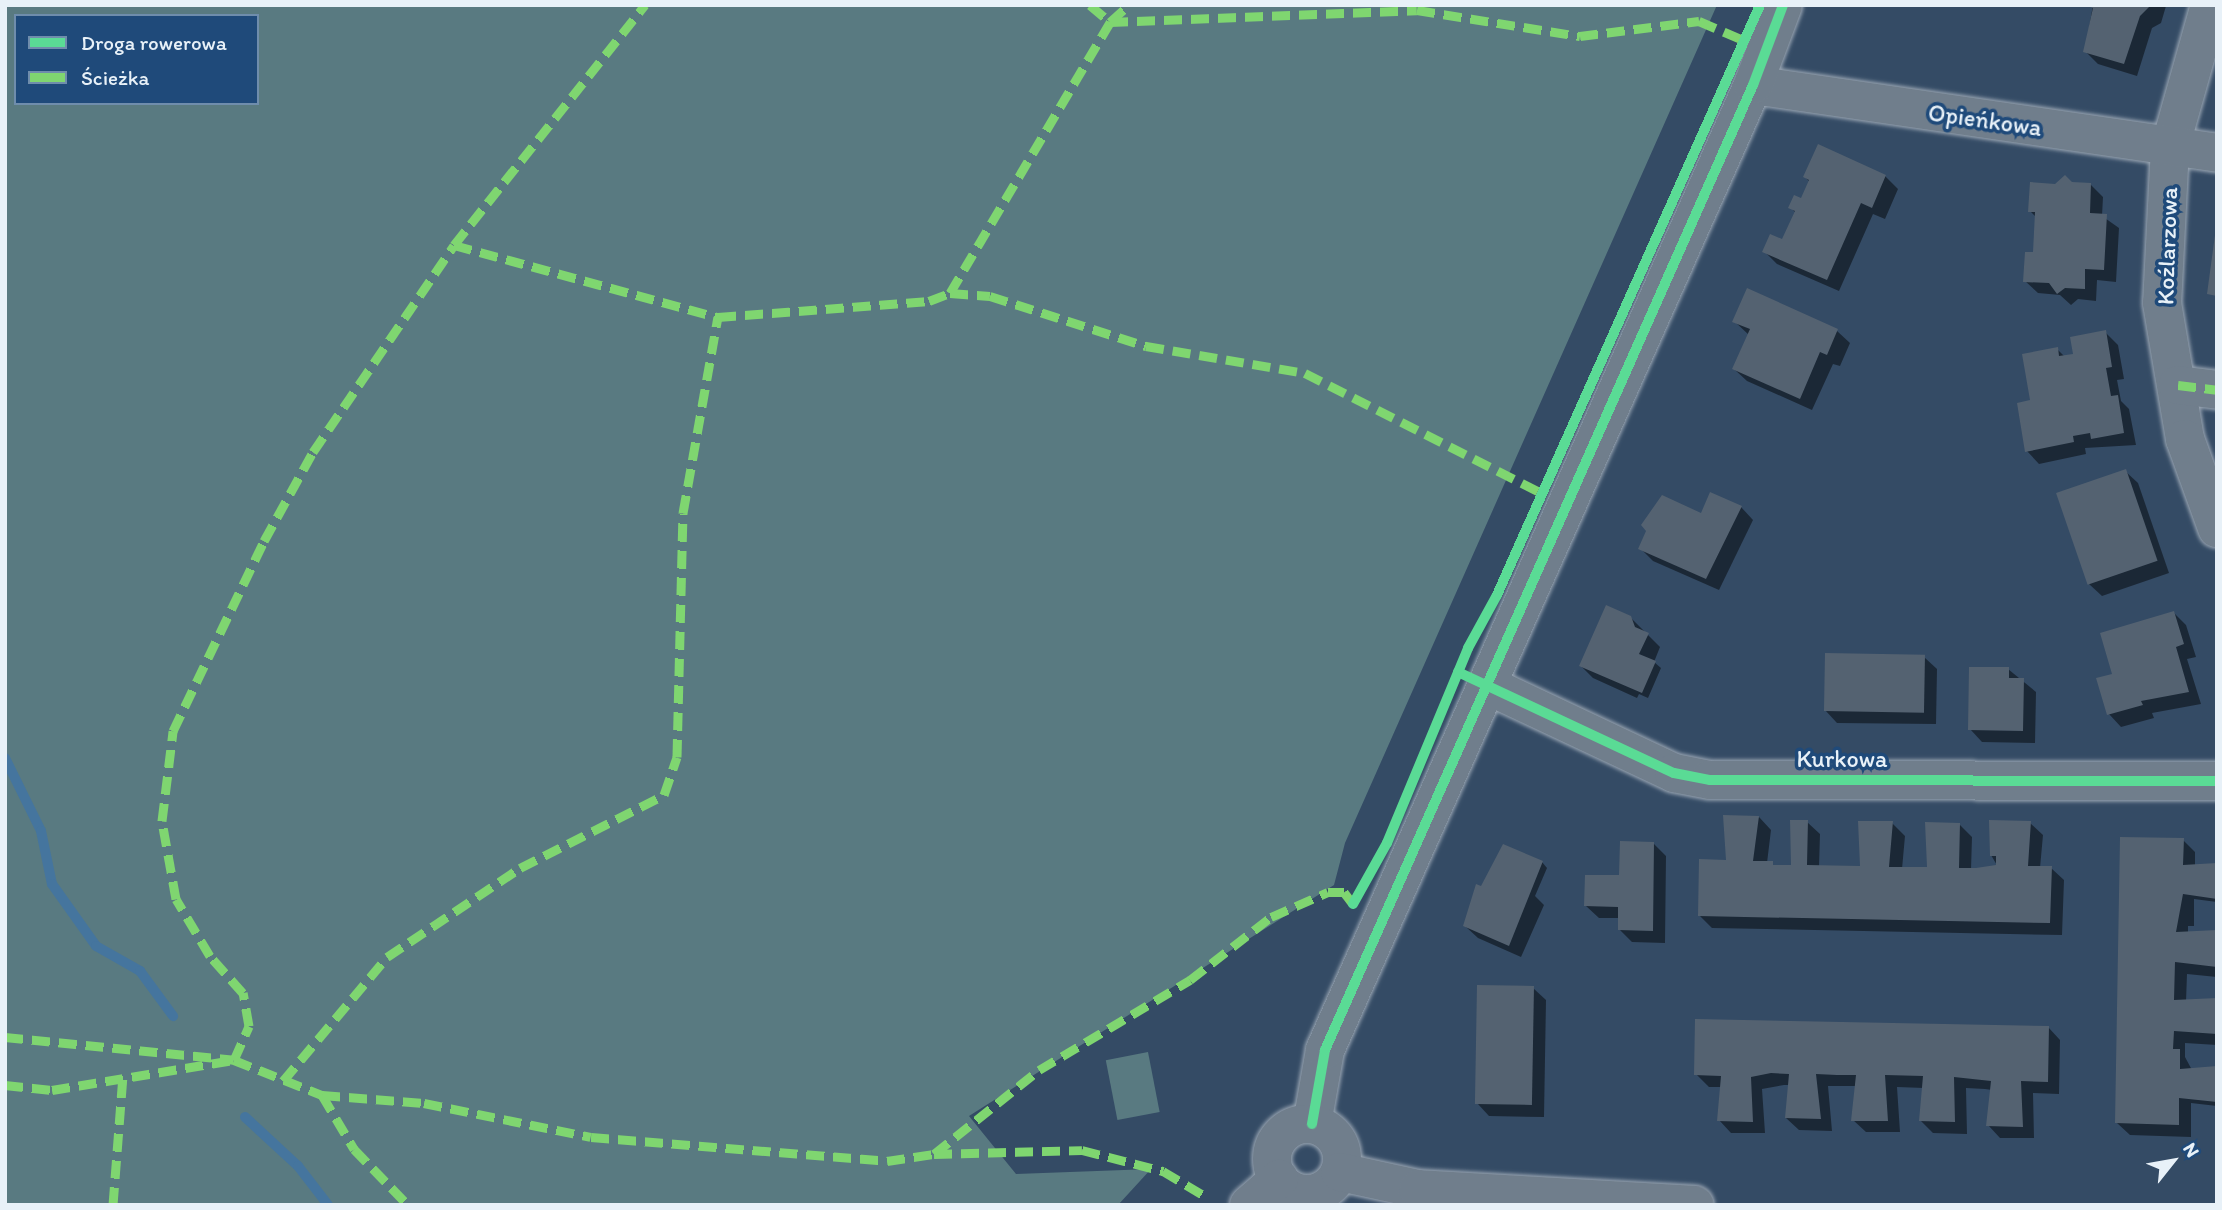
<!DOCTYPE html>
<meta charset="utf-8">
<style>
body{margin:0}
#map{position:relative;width:2222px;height:1210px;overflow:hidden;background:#344b65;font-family:Itim,sans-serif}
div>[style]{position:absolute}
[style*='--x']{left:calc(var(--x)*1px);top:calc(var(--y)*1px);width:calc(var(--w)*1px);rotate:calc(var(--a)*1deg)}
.green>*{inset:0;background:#597a81;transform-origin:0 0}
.shadow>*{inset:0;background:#0007}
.stream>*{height:10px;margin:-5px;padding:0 5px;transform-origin:5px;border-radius:5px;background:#45759e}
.building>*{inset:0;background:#546271;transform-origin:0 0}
.roads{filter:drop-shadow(0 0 2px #9aa6b3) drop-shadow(0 0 2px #9aa6b3)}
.minor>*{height:38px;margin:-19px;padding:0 19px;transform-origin:19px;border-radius:19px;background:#707e8c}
.minor>.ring{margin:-19px;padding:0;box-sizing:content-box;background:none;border:38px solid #707e8c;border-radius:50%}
.quiet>*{height:9px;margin-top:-4.5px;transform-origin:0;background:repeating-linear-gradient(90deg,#7fd670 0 18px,transparent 0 27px)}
.cycleway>*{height:10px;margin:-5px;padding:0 5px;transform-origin:5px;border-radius:5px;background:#5adb95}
span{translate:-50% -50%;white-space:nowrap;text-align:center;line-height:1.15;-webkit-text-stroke:7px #1f4a7a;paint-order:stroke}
.street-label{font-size:24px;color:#e8f1f8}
.frame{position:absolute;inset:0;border:7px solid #e8f1f8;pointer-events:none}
.legend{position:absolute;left:14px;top:14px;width:245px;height:91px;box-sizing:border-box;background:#1f4a7a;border:2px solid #6f8dac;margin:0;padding:9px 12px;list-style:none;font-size:21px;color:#e8f1f8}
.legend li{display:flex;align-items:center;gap:14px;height:35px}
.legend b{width:35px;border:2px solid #6f8dac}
.north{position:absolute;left:2138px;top:1126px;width:70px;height:70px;-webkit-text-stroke:5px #1f4a7a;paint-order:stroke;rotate:59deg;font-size:19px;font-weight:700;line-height:28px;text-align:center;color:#e8f1f8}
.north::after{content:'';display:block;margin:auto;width:24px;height:32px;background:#e8f1f8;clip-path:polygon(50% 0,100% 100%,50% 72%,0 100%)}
</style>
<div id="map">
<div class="green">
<div style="clip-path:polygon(evenodd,5px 5px,1717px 5px,1345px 843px,1334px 885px,969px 1116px,1016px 1174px,1151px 1169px,1118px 1205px,5px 1205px,5px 5px,16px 16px,257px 16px,257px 103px,16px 103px,16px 16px)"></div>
<div style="left:1148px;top:1052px;width:61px;height:43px;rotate:79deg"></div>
</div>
<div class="shadow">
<div style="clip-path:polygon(2093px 5px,2166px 6px,2161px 23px,2152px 28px,2137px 76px,2098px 64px,2085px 51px)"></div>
<div style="clip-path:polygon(1885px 176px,1898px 189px,1885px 219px,1873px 214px,1839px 291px,1777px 264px,1764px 251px,1783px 242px,1796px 213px,1790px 207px,1802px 200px,1810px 182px,1805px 177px)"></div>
<div style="clip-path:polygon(2056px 185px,2091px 185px,2103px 197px,2102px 216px,2119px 228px,2116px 282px,2097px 280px,2096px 301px,2078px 299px,2071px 305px,2060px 295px,2038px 293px,2025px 281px,2034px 254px,2037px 218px,2030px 211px)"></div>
<div style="clip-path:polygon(1748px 290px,1837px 331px,1850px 343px,1840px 366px,1833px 364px,1812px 410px,1747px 381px,1734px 369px,1749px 335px,1734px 321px)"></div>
<div style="clip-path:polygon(2105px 332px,2118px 345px,2124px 379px,2117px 380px,2121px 401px,2129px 409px,2136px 445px,2085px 448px,2086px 454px,2039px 464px,2027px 451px,2032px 402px,2057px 349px,2065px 357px,2075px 355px)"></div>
<div style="clip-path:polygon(2125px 471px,2138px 483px,2169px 573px,2102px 596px,2089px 584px)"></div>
<div style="clip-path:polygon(1741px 507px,1753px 520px,1719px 590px,1653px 561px,1640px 548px,1702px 515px)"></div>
<div style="clip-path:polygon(2174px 613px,2186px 625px,2196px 657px,2187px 659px,2201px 704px,2152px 713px,2154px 718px,2121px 727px,2109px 714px,2114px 675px)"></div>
<div style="clip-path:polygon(1630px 617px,1660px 647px,1654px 662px,1661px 668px,1648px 698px,1639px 694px,1637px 698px,1593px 678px,1581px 666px)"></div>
<div style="clip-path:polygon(1924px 657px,1937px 669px,1936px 724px,1837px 723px,1825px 710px)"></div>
<div style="clip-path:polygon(2008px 669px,2036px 692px,2035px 743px,1982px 742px,1970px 729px)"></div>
<div style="clip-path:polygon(1759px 817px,1771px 830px,1767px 863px,1776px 866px,1793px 866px,1807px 822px,1820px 834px,1819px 867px,1861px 868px,1892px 823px,1905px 836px,1902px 869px,1929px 869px,1960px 825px,1972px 837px,1971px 870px,1998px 867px,1991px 855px,2030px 823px,2043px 835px,2040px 868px,2051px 868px,2064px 880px,2062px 935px,1712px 928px,1700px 916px,1728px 862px)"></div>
<div style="clip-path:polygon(2183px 840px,2195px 852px,2195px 866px,2217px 866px,2217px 902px,2194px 899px,2194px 926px,2188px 926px,2188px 933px,2217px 932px,2217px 977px,2187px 974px,2186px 1002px,2217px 1000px,2217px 1045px,2185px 1043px,2185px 1057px,2192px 1070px,2217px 1068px,2217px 1106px,2191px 1103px,2191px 1137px,2130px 1135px,2117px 1123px)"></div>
<div style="clip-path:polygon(1654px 844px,1666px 856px,1665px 943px,1632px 942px,1620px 930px,1620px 918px,1599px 918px,1586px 906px)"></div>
<div style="clip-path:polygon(1542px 862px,1547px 868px,1535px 896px,1544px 905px,1521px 957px,1478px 938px,1465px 926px,1482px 889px)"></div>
<div style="clip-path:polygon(1533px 988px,1546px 1000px,1544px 1117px,1489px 1116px,1477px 1103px)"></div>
<div style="clip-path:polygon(2048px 1027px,2060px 1040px,2059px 1094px,2033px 1093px,2034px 1138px,2000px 1138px,1988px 1125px,1992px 1090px,1985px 1089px,1966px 1088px,1967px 1134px,1933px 1133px,1921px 1121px,1924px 1088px,1897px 1087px,1900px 1132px,1866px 1132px,1853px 1120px,1857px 1086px,1828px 1086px,1832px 1131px,1799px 1130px,1786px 1118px,1790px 1085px,1784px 1085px,1762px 1089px,1765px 1133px,1731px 1133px,1719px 1120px,1722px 1087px,1709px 1087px,1696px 1074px)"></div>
</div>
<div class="stream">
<div style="--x:5;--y:758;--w:81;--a:63.7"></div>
<div style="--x:41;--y:831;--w:54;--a:78.3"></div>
<div style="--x:52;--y:884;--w:76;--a:54.6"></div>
<div style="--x:96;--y:946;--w:51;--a:29.6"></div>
<div style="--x:140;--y:971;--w:56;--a:53.7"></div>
<div style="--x:245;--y:1117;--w:72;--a:42.8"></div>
<div style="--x:298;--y:1166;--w:49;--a:52.4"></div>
</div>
<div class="building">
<div style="clip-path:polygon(2085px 5px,2151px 5px,2140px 16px,2124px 64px,2083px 52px,2093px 8px)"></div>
<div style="clip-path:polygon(1818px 144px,1886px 175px,1872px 208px,1861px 203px,1827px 280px,1762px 252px,1770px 234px,1782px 239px,1795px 211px,1788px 208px,1794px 195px,1801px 198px,1809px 180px,1803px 177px)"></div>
<div style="clip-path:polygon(2065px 175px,2072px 182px,2091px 183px,2090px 213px,2107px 214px,2104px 270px,2085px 269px,2085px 289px,2065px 288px,2057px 294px,2049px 283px,2023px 282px,2025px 252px,2033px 252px,2035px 212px,2028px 212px,2030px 182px,2055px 184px)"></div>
<div style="clip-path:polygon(2215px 235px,2217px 235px,2217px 296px,2207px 294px)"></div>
<div style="clip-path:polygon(1747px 288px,1838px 329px,1827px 355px,1820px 352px,1800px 399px,1732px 369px,1750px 329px,1732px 322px)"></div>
<div style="clip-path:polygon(2106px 330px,2112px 367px,2106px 368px,2111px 396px,2118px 395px,2124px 433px,2091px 439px,2090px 433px,2073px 436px,2074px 442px,2025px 452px,2017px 403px,2030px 400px,2022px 354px,2058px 347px,2059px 356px,2073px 354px,2070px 337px)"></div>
<div style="left:2126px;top:469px;width:97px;height:74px;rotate:71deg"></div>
<div style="clip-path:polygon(1710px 492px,1742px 506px,1706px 579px,1638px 549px,1646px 531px,1641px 525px,1662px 495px,1701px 513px)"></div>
<div style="clip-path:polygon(1606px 605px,1631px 616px,1635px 627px,1649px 633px,1639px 654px,1656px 661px,1642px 693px,1579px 666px)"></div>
<div style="clip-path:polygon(2174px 611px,2184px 644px,2176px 647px,2189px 692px,2141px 701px,2143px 705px,2107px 715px,2096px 678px,2112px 674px,2100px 633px)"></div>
<div style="left:1825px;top:653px;width:100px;height:58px;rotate:1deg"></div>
<div style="clip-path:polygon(1969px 667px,2009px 667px,2009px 678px,2024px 678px,2023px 731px,1968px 730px)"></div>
<div style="clip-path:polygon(1723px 815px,1759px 816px,1753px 861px,1773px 861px,1773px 865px,1791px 865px,1790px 820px,1808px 820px,1807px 865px,1860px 866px,1858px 821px,1893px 821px,1889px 867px,1927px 867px,1925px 822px,1960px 823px,1959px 868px,1976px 868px,1996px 865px,1996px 856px,1990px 856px,1989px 820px,2031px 821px,2028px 866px,2052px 866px,2050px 923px,1698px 916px,1699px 859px,1726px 860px)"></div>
<div style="clip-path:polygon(2120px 837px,2184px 838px,2183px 865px,2217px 863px,2217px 899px,2183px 894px,2176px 932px,2217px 930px,2217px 967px,2175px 962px,2174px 1000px,2217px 998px,2217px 1034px,2174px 1031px,2173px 1049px,2180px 1049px,2180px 1069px,2217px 1066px,2217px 1102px,2179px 1098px,2179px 1125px,2115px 1123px)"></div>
<div style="clip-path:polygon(1620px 841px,1654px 842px,1653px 931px,1618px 930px,1618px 907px,1584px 906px,1585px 875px,1619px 875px)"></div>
<div style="clip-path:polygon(1503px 844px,1543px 861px,1509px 946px,1463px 926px,1476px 884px,1481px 886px)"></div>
<div style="left:1477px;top:985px;width:57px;height:119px;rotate:1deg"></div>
<div style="clip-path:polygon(1695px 1019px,2049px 1026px,2048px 1082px,2021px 1081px,2023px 1127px,1986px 1126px,1991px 1081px,1954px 1077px,1955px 1122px,1919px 1121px,1923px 1076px,1885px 1075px,1888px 1121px,1851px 1121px,1856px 1075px,1837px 1075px,1816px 1074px,1821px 1119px,1785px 1118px,1789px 1074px,1771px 1073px,1751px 1077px,1753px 1122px,1717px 1121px,1721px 1076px,1694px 1075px)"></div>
</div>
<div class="roads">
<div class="minor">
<div style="--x:2210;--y:5;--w:148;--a:105.7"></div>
<div style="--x:2170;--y:147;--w:156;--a:92.9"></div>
<div style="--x:2162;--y:303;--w:138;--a:80.4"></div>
<div style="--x:2185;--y:439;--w:95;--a:70.2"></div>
<div style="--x:1753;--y:85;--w:469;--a:8.3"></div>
<div style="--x:2178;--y:385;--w:39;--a:7"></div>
<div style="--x:1487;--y:685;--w:207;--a:25.2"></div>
<div style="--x:1674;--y:773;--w:37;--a:11"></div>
<div style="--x:1710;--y:780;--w:507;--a:0.11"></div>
<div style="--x:1312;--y:1124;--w:75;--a:-80"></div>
<div style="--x:1325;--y:1050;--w:1056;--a:-66.08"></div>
<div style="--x:1753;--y:85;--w:85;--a:-69.4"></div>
<div class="ring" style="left:1272px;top:1124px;width:32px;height:32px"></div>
<div style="--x:1340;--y:1172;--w:80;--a:12.3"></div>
<div style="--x:1418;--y:1189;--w:277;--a:3.3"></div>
<div style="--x:1249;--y:1205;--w:40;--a:-41"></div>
</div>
</div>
<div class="quiet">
<div style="--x:1090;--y:5;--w:26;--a:40"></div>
<div style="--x:1110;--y:22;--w:307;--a:-2.2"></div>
<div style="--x:1417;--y:10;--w:165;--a:9.1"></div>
<div style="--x:1580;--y:36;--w:120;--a:-7.2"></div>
<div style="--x:1699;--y:21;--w:46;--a:23.2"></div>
<div style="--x:454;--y:245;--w:274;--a:15.3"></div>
<div style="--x:950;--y:293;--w:40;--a:4.3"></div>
<div style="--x:990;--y:296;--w:164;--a:17.8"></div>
<div style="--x:1146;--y:346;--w:161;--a:9.6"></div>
<div style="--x:1305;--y:373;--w:267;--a:26.9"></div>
<div style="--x:2178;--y:385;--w:39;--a:7"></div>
<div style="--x:5;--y:1037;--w:230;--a:5.7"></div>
<div style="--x:234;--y:1060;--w:95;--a:21.7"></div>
<div style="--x:322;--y:1095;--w:63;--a:59.3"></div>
<div style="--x:354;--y:1149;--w:78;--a:46"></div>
<div style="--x:283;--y:1081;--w:162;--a:-50"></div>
<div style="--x:387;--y:957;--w:160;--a:-33.8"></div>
<div style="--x:520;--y:868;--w:161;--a:-26.9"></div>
<div style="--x:664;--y:795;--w:40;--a:-71.1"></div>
<div style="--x:677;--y:757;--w:244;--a:-88.6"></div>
<div style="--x:683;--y:513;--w:199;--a:-79.9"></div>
<div style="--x:718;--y:317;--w:212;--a:-4.3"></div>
<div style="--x:929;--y:301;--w:22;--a:-21"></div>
<div style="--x:950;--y:293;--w:315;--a:-59.4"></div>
<div style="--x:1110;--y:22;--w:25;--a:-42"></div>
<div style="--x:5;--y:1085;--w:47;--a:6.1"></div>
<div style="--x:52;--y:1090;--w:184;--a:-9.4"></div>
<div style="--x:234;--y:1060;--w:37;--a:-66"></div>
<div style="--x:249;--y:1026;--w:34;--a:-100"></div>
<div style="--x:243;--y:993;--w:50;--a:-131.7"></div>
<div style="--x:210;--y:956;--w:66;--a:-120.8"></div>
<div style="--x:176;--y:899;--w:79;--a:-100.2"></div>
<div style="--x:162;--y:821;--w:91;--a:-83"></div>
<div style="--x:173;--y:731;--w:211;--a:-64.4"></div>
<div style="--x:264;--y:541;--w:102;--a:-61.2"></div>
<div style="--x:313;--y:452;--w:250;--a:-55.7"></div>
<div style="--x:454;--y:245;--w:307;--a:-51.5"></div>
<div style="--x:322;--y:1095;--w:102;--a:4.5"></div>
<div style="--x:424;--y:1103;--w:170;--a:11.5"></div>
<div style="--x:591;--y:1137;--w:297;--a:4.6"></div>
<div style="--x:887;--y:1161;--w:48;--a:-8.5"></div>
<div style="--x:934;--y:1154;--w:134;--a:-38.7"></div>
<div style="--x:1039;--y:1070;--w:176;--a:-30.8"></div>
<div style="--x:1190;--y:980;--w:103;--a:-37.9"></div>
<div style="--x:1271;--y:917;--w:62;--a:-23.7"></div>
<div style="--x:1328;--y:892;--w:16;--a:0"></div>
<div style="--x:1344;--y:892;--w:15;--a:53"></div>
<div style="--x:934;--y:1154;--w:148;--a:-1.5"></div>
<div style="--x:1082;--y:1150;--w:84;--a:14.5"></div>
<div style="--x:1163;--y:1171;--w:49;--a:30.8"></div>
<div style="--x:113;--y:1205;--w:129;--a:-85.6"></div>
</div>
<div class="cycleway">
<div style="--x:1458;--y:672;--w:238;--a:25.1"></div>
<div style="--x:1674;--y:773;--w:37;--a:11"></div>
<div style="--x:1710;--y:780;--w:507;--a:0.11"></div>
<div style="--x:1353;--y:904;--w:70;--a:-60.9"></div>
<div style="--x:1387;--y:843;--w:211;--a:-67.4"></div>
<div style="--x:1468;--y:648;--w:60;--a:-61.3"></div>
<div style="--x:1497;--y:595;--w:646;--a:-65.97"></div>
<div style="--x:1312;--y:1124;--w:75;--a:-80"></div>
<div style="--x:1325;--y:1050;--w:1056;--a:-66.08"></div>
<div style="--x:1753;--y:85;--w:85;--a:-69.4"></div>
</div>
<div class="street-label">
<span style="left:1985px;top:120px;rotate:8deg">Opieńkowa</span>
<span style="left:2167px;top:246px;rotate:-88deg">Koźlarzowa</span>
<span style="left:1842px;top:759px">Kurkowa</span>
</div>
<div class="frame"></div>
<ul class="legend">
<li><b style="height:9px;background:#5adb95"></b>Droga rowerowa</li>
<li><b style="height:9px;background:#7fd670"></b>Ścieżka</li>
</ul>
<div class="north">N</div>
</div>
